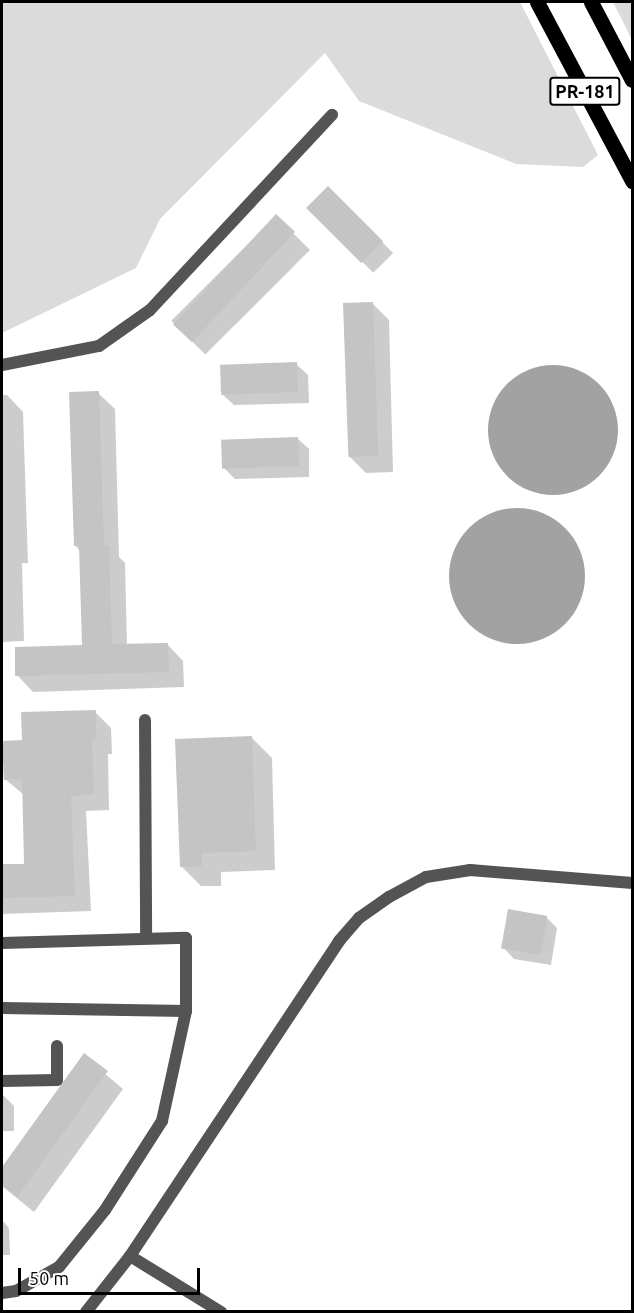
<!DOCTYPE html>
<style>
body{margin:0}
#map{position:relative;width:634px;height:1313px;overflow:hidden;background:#fff;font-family:Ubuntu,sans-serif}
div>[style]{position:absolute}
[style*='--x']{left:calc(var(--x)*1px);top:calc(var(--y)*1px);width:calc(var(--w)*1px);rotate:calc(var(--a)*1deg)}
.green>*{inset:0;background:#dbdbdb}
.water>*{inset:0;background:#a2a2a2}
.round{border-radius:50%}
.shadow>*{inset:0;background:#0003;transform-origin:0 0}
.building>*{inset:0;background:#c4c4c4;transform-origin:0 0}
.lane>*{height:12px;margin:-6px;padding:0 6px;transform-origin:6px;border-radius:6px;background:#545454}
.primary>*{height:15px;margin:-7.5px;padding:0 7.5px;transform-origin:7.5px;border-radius:7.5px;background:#000}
span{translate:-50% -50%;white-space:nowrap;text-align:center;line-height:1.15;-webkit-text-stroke:4.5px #fff;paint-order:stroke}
.shield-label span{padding:2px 4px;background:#fff;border:2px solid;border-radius:4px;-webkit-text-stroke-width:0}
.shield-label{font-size:18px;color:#000;font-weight:700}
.frame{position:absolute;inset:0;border:3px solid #000;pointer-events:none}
.scale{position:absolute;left:18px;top:1268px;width:182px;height:27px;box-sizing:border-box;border:3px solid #000;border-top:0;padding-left:8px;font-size:18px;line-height:21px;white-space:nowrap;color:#000;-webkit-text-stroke:4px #fff;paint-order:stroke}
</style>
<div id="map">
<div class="green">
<div style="clip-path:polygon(2px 2px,520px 2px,598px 155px,583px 167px,516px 164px,359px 101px,325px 53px,160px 219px,136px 268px,2px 333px)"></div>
<div style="clip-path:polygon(613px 2px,632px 2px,632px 40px)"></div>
</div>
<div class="water">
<div class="round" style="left:488px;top:365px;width:130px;height:130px"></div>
<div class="round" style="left:449px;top:508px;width:136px;height:136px"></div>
</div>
<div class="shadow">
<div style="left:328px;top:188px;width:92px;height:28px;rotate:45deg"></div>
<div style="left:276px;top:216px;width:48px;height:148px;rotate:45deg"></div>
<div style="clip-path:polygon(372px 303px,389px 320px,393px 472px,366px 473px,349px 456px)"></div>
<div style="clip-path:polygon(296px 364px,308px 375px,309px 403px,234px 405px,222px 394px)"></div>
<div style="clip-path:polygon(98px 393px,115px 409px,119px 557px,125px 563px,127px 645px,167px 644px,183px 661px,184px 687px,33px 692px,17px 675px,84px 646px,80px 551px,75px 545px)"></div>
<div style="clip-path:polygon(2px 395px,7px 395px,23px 412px,28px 563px,22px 563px,24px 641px,2px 642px)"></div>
<div style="clip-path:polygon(297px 438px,309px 449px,309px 477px,235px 479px,224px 468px)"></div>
<div style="clip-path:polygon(95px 712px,111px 728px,112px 754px,108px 754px,109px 810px,86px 811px,91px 911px,2px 914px,2px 866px,26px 865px,24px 795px,5px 779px,23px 742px)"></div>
<div style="clip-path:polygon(252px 738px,272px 758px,275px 870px,221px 872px,221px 886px,201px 886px,181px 866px)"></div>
<div style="clip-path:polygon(546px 917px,557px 928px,551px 965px,514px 959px,503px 947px)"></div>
<div style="clip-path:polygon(84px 1056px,123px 1089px,34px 1212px,2px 1186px,2px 1170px)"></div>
<div style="clip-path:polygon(2px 1094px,14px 1106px,14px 1131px,2px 1131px)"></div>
<div style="clip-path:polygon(2px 1220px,9px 1228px,10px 1255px,2px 1255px)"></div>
</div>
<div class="building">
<div style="left:328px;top:186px;width:78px;height:31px;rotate:45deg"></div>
<div style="left:276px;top:214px;width:26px;height:151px;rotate:43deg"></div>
<div style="left:373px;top:302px;width:154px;height:30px;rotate:88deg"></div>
<div style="left:297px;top:362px;width:30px;height:77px;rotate:88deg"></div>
<div style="clip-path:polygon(99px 391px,104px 545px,109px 545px,112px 644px,168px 643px,169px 672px,15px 676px,15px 647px,82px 645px,79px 546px,74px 546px,69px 392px)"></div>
<div style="left:298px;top:437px;width:29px;height:77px;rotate:88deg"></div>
<div style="clip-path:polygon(96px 710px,96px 739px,92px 739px,94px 794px,71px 796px,75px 896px,2px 898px,2px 864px,24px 864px,22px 779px,4px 780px,2px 741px,22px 740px,21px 712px)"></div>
<div style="clip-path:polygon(252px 736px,256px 851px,202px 853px,202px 866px,180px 867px,175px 739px)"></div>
<div style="left:508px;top:909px;width:40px;height:40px;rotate:10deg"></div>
<div style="clip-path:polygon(84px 1053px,108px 1071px,17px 1197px,2px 1185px,2px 1167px)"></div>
</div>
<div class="lane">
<div style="--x:2;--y:365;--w:99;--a:-11.1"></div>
<div style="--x:99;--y:346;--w:62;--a:-35.2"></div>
<div style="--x:150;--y:310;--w:267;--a:-47"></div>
<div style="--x:145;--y:720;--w:218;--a:89.7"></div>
<div style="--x:2;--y:943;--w:184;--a:-1.6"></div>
<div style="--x:186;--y:938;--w:73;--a:90"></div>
<div style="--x:186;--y:1011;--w:184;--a:-179.1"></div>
<div style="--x:2;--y:1081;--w:55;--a:-1"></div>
<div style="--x:57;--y:1080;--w:34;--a:-90"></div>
<div style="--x:130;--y:1256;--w:107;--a:31.6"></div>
<div style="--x:2;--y:1293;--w:14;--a:-8"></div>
<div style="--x:16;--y:1291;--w:49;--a:-29.2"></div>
<div style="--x:59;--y:1267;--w:73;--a:-51.1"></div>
<div style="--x:105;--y:1210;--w:106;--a:-57.4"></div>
<div style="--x:162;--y:1121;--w:113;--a:-77.7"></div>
<div style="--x:86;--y:1312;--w:71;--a:-51.8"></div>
<div style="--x:130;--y:1256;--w:378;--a:-56.4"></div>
<div style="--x:339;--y:941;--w:30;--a:-49"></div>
<div style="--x:359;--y:918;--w:37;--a:-35"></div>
<div style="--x:389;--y:897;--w:42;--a:-28.4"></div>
<div style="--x:426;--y:877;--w:45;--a:-9"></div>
<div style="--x:470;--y:870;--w:163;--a:4.6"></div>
</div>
<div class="primary">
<div style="--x:537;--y:2;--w:203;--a:62"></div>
<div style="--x:591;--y:2;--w:88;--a:62.3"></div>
</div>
<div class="shield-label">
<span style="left:585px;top:91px">PR-181</span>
</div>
<div class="frame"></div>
<div class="scale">50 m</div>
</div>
